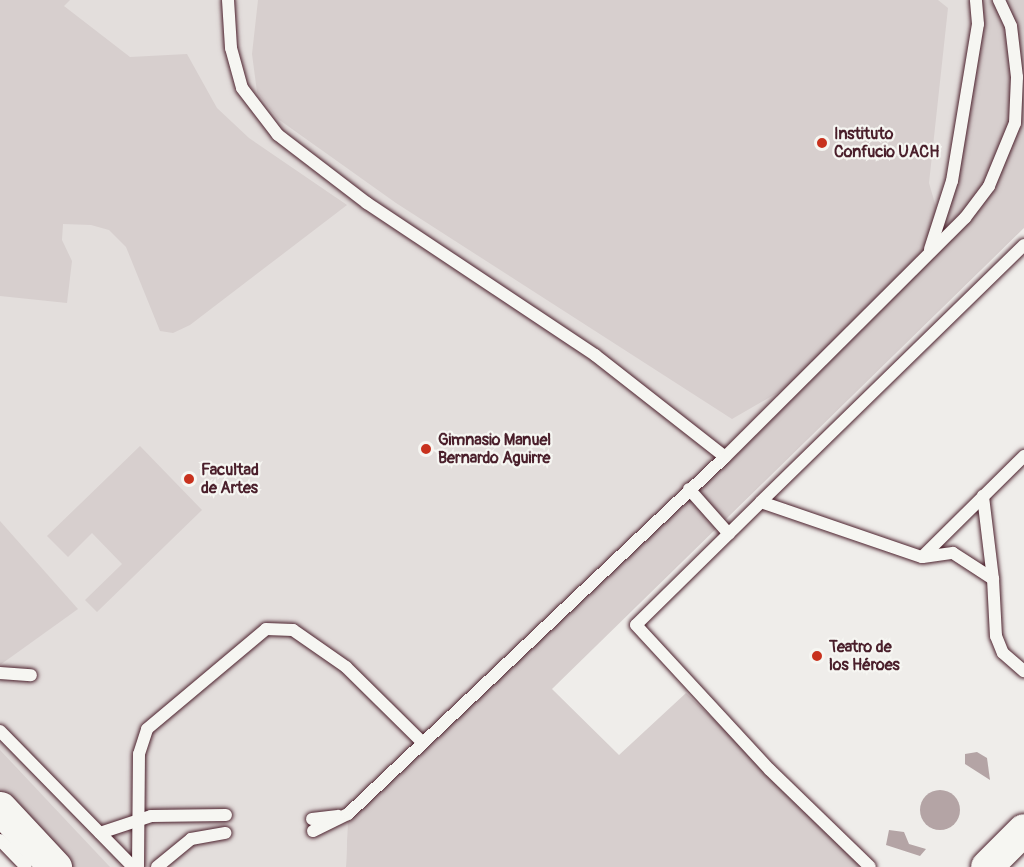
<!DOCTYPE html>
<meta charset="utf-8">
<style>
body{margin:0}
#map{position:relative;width:1024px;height:867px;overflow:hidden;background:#efedea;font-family:Pangolin,sans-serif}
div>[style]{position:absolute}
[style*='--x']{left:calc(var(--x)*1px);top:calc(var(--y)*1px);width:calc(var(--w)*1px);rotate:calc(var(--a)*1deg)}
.built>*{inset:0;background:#e3dedc}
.green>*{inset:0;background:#d7cfce}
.water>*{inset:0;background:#b4a4a5}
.round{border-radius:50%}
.roads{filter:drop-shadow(0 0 2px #4a1f2b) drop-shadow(0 0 2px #4a1f2b)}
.service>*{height:12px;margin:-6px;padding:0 6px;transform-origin:6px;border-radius:6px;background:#f6f6f2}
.secondary>*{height:32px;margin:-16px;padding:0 16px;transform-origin:16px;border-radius:16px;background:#f6f6f2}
.primary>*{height:33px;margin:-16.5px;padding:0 16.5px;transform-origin:16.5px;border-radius:16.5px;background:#f6f6f2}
.dots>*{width:16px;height:16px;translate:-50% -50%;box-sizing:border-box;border:3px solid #f6f6f2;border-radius:50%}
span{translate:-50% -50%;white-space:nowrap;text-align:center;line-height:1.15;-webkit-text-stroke:4.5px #f6f6f2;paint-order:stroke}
.poi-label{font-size:16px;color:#4a1f2b;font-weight:700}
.left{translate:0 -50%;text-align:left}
</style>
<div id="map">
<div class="built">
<div style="clip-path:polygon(0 0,976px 0,940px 222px,929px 253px,348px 813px,346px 867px,55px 867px,0 808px)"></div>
</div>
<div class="green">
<div style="clip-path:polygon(0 0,70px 0,64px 6px,130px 57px,187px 54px,217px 108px,249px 138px,347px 205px,190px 325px,173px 333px,160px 331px,126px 247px,109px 230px,91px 225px,63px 224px,62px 240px,72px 261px,67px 303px,0 296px)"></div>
<div style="clip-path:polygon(258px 0,938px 0,948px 8px,929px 183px,940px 221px,976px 0,1024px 0,1024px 228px,552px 689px,619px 755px,686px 693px,869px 867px,346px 867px,348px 814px,803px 378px,732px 419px,396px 203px,278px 119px,257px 92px,252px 54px)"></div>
<div style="clip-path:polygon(140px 446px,202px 510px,97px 612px,85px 600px,122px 564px,92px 533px,68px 557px,47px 536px)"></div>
<div style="clip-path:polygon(0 521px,78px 609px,0 665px)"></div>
<div style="clip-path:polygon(0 750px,110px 867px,69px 867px,0 794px)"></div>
</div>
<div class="water">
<div style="clip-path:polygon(977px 752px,987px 758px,990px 780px,965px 764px,965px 754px)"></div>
<div class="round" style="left:920px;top:790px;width:40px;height:40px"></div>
<div style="clip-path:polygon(889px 830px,904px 832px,909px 844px,926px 849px,920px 856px,886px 845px)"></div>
</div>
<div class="roads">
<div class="service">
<div style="--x:228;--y:0;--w:48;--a:86.4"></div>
<div style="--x:231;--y:48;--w:41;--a:74.6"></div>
<div style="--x:242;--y:88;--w:59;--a:52.5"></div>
<div style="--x:278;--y:135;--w:112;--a:37.4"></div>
<div style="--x:367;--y:203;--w:274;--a:33.7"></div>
<div style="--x:595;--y:355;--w:165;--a:38.1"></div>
<div style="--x:1024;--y:245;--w:368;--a:135.7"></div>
<div style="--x:761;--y:502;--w:170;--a:18.9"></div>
<div style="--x:922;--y:557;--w:144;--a:-44.7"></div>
<div style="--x:930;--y:249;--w:71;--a:-72.1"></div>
<div style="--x:952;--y:181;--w:159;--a:-80.6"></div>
<div style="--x:978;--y:24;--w:24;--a:-95"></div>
<div style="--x:689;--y:489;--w:60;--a:48.4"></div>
<div style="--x:761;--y:502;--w:175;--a:135.5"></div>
<div style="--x:636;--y:625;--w:197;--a:47.3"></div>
<div style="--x:770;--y:770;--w:139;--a:44.1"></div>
<div style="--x:923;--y:557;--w:30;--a:-8"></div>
<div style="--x:953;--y:553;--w:48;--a:33"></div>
<div style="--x:993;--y:579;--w:84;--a:-96.9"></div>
<div style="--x:993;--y:579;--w:57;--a:87"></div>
<div style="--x:996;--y:636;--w:18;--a:68"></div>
<div style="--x:1003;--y:653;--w:28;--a:41"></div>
<div style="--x:0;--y:673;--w:31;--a:4"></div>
<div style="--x:0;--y:731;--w:190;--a:45.6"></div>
<div style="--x:312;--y:819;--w:26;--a:-7"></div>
<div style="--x:313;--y:831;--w:39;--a:-26"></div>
<div style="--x:348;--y:814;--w:519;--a:-43.44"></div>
<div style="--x:725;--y:457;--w:339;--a:-44.9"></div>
<div style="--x:965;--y:218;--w:40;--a:-53"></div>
<div style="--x:989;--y:186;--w:68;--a:-67.6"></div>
<div style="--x:1015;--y:123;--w:46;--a:-87.5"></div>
<div style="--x:1017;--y:77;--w:51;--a:-96.7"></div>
<div style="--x:1011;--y:26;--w:29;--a:-115"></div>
<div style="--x:100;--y:833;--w:54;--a:-18.4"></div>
<div style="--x:151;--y:816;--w:75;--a:-0.8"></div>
<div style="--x:0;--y:840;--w:37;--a:46"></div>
<div style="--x:138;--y:867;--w:113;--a:-89.5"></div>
<div style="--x:139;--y:754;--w:26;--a:-72"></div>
<div style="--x:147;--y:729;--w:155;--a:-40"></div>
<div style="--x:266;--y:629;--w:27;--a:2"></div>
<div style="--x:293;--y:630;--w:65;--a:34.9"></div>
<div style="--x:346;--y:667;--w:105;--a:44.6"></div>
<div style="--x:157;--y:867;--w:44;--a:-39.5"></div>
<div style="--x:191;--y:839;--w:35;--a:-10"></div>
</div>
<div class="secondary">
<div style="--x:987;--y:867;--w:52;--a:-45"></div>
</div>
<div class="primary">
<div style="--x:0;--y:808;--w:81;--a:47"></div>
</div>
</div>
<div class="dots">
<div style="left:822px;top:143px;background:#c8321e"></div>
<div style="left:426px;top:449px;background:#c8321e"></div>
<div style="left:189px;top:479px;background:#c8321e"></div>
<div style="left:817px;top:656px;background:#c8321e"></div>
</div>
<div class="poi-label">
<span class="left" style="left:834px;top:143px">Instituto<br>Confucio UACH</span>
<span class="left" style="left:438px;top:449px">Gimnasio Manuel<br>Bernardo Aguirre</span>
<span class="left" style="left:201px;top:479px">Facultad<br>de Artes</span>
<span class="left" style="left:829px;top:656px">Teatro de<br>los Héroes</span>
</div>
</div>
